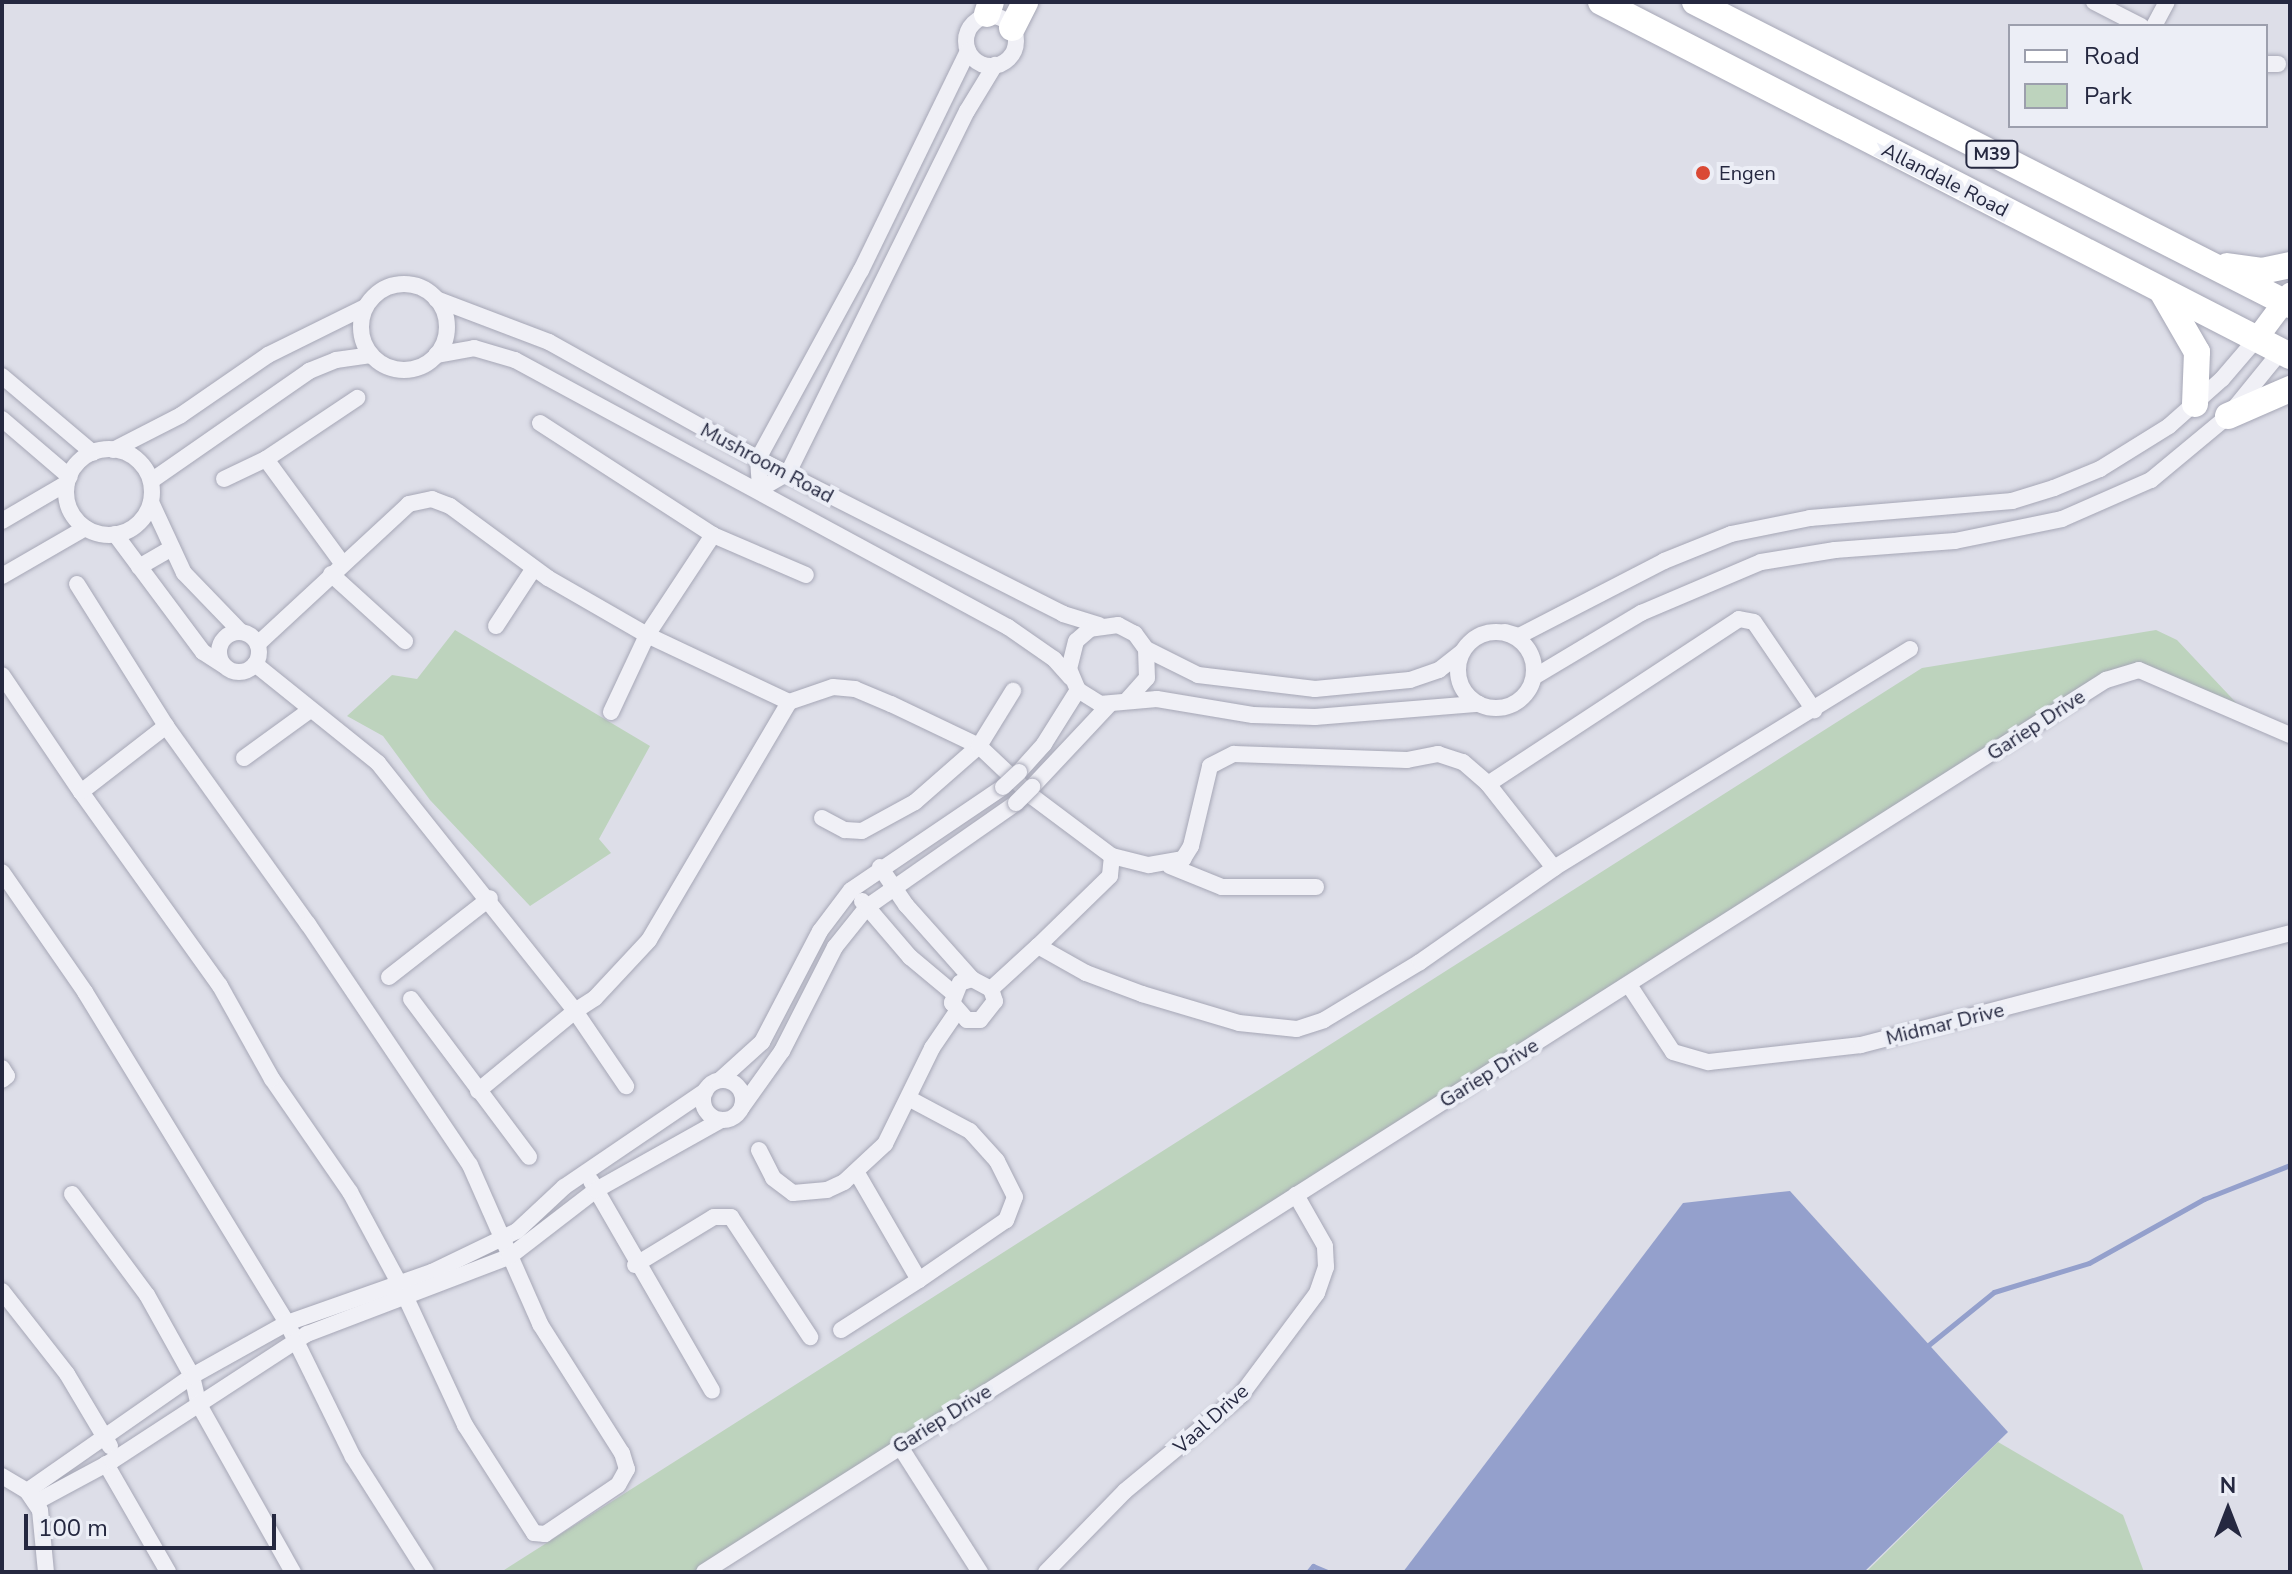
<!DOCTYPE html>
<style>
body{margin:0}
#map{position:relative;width:2292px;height:1574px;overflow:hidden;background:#dddee8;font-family:"Nunito Sans",sans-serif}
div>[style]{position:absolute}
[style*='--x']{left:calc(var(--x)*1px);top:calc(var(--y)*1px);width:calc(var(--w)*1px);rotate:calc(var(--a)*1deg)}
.green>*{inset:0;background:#bdd3bd}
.water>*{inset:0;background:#94a0cc}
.stream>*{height:5px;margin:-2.5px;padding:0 2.5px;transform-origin:2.5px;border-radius:2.5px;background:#94a0cc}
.roads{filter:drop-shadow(0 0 2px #a6a7b6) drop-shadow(0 0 2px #a6a7b6)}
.street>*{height:16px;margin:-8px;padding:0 8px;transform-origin:8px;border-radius:8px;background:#f0f0f6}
.street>.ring{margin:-8px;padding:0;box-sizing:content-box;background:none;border:16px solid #f0f0f6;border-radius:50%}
.secondary>*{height:22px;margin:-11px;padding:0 11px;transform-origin:11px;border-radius:11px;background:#fff}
.primary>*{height:26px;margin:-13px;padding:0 13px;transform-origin:13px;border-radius:13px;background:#fff}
.bridges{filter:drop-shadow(0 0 2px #a6a7b6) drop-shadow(0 0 2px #a6a7b6)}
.street-bridge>*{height:16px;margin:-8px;padding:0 8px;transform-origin:8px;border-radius:8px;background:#f0f0f6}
.dots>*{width:22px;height:22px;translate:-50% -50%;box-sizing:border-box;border:4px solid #eceef6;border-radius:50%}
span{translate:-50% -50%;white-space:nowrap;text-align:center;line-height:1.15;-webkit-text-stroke:8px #eceef6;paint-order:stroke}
.shield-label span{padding:2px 6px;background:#eceef6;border:2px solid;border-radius:6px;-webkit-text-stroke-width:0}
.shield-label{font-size:18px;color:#252840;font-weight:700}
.poi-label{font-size:20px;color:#252840}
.left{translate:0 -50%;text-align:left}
.street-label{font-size:20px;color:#252840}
.frame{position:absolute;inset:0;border:4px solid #252840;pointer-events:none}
.legend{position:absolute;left:2008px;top:24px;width:260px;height:104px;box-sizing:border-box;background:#eceef6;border:2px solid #9c9fad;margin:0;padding:10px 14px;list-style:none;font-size:24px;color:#252840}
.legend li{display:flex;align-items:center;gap:16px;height:40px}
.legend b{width:40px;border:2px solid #9c9fad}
.north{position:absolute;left:2188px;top:1470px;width:80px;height:80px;-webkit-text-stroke:6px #eceef6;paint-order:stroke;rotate:0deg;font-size:22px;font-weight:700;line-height:32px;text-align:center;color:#252840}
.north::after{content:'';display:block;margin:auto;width:28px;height:36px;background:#252840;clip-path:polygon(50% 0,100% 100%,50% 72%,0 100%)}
.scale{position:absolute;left:24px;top:1514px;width:252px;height:36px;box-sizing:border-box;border:4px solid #252840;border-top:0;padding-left:10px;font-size:24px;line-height:28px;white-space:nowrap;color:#252840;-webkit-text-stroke:6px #eceef6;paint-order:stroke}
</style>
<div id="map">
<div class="green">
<div style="clip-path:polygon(455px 630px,650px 746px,599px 839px,611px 853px,530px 906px,430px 800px,383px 736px,347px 716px,392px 675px,417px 679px)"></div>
<div style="clip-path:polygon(2156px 630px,2177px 640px,2244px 711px,2119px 673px,708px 1572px,501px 1572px,1922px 668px)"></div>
<div style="clip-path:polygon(1998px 1442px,2123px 1515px,2144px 1572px,1866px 1572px)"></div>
</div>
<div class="water">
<div style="clip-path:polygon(1790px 1191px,2008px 1432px,1864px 1572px,1403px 1572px,1683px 1203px)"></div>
</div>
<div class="stream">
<div style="--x:1926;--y:1347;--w:87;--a:-39"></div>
<div style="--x:1994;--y:1292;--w:99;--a:-17"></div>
<div style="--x:2089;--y:1263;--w:132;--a:-29.1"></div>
<div style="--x:2204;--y:1199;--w:92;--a:-21.6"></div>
<div style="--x:1308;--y:1572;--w:8;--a:-50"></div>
<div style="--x:1313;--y:1566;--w:15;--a:23"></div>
</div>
<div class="roads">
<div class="street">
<div style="--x:2094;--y:2;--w:53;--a:27.1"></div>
<div class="ring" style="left:966px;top:16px;width:34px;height:34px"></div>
<div style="--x:2154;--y:26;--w:27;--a:-62"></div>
<div style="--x:968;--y:51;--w:244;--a:116"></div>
<div style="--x:861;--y:270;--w:215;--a:118.6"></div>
<div style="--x:758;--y:459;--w:30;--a:86"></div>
<div style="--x:760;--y:489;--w:32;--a:-30"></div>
<div style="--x:788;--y:473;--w:404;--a:-63.7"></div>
<div style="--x:967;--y:111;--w:54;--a:-58.7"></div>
<div style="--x:2266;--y:64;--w:12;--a:0"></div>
<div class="ring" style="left:361px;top:284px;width:70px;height:70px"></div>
<div style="--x:436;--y:299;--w:121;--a:20.8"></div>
<div style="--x:549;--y:342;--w:240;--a:29.2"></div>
<div style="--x:758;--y:459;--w:342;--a:26.9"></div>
<div style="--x:1063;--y:614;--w:38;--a:17"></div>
<div style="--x:436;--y:355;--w:39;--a:-10"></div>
<div style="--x:474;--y:348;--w:43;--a:16.3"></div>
<div style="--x:515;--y:360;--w:561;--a:28.44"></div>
<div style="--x:1008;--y:627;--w:56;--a:34.8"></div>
<div style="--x:1054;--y:659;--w:25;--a:48"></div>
<div style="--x:2;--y:376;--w:119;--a:40.2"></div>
<div style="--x:2;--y:419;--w:89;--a:40.5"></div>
<div style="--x:540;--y:423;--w:206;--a:32.9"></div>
<div style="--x:713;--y:535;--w:101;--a:23.3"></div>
<div class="ring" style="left:66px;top:449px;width:70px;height:70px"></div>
<div style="--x:113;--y:450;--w:76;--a:-27.2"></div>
<div style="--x:181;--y:415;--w:106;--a:-34.6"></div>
<div style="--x:268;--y:355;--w:108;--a:-26.3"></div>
<div style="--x:224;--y:479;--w:47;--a:-25.5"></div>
<div style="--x:151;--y:481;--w:193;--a:-34.8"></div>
<div style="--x:309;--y:371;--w:29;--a:-22"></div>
<div style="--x:336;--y:360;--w:35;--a:-8"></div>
<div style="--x:151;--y:502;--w:78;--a:65.1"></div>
<div style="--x:184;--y:573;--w:82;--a:46"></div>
<div style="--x:2;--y:521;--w:75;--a:-30.3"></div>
<div style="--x:115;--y:534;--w:147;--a:53.3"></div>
<div style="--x:203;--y:652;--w:24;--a:33"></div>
<div style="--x:342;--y:563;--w:129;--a:-126.2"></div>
<div style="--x:266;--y:459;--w:110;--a:-33.8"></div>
<div style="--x:139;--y:567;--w:34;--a:-30"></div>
<div style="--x:331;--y:574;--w:100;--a:42.2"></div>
<div style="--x:2;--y:576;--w:96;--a:-30"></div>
<div style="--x:77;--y:584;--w:168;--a:57.9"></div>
<div style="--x:166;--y:726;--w:244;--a:54.4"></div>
<div style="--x:308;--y:924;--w:290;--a:56.1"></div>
<div style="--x:470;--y:1165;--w:174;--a:66.2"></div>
<div style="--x:540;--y:1324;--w:153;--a:57.6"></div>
<div style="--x:622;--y:1453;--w:17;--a:73"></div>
<div style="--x:627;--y:1469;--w:18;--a:119"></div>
<div style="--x:618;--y:1485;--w:88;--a:146.1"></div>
<div style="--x:545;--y:1534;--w:11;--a:-175"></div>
<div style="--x:534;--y:1533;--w:128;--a:-122.6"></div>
<div style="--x:465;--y:1425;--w:157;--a:-114.9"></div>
<div style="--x:399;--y:1283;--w:103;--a:-118.3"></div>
<div style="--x:350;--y:1192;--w:137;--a:-124.6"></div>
<div style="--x:272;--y:1079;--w:107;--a:-119.2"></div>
<div style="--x:220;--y:986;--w:239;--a:-125.6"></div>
<div style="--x:496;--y:626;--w:69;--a:-56.8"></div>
<div class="ring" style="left:1458px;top:632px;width:60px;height:60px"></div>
<div class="ring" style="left:219px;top:632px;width:24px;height:24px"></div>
<div style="--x:1505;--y:632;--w:15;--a:16"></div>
<div style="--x:1519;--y:636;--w:163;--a:-27.3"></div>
<div style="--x:1664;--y:561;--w:72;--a:-21.9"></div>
<div style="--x:1731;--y:534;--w:81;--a:-11.4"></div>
<div style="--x:1810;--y:518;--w:203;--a:-4.8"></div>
<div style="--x:2012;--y:501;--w:44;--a:-17.2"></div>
<div style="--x:2054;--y:488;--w:50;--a:-22.4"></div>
<div style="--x:2100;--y:469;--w:81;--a:-31.9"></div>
<div style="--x:2169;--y:426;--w:71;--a:-41.6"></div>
<div style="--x:2222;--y:379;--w:55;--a:-49.4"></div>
<div style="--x:1146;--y:649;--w:58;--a:26.6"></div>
<div style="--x:1198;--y:675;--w:118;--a:6.8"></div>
<div style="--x:1315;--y:689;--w:95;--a:-5.4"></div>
<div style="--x:1410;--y:680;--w:31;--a:-19"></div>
<div style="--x:1439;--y:670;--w:29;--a:-38"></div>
<div style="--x:255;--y:664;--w:158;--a:38.8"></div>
<div style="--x:378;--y:763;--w:317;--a:51.5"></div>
<div style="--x:575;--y:1011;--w:24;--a:-33"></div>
<div style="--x:595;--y:998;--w:79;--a:-47"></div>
<div style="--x:649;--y:940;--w:276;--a:-59.5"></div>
<div style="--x:789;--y:702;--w:157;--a:-154.7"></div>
<div style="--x:647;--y:635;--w:114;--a:-150.1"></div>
<div style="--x:548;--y:578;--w:122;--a:-143.7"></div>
<div style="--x:450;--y:506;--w:19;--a:-159"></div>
<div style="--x:432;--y:499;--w:24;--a:168"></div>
<div style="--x:409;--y:504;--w:206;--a:137.2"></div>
<div style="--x:2;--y:675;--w:141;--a:56"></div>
<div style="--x:81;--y:792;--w:108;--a:-37.8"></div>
<div style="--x:1534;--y:677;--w:125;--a:-30.9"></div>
<div style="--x:1641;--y:613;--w:130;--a:-23"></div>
<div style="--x:1761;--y:562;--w:75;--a:-9.2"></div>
<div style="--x:1835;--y:550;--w:120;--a:-4.3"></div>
<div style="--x:1955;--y:541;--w:109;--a:-11.6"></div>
<div style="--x:2062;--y:519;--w:97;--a:-23.7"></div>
<div style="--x:2151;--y:480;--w:100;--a:-39.7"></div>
<div style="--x:2228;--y:416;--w:84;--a:-50.8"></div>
<div style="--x:1128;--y:699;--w:28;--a:-48"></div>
<div style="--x:1147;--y:678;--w:29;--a:-92"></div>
<div style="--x:1146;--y:649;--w:19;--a:-126"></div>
<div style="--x:1135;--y:634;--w:19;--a:-152"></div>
<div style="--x:1118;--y:625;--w:28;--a:172"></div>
<div style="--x:1090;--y:629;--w:18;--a:139"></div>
<div style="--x:1076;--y:641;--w:29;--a:104"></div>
<div style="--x:1069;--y:669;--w:23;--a:67"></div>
<div style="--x:1078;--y:690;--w:26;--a:32"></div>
<div style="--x:1100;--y:704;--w:57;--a:-5"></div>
<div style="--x:1157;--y:699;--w:97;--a:9.5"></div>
<div style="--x:1253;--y:715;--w:62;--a:1.8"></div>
<div style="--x:1315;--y:717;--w:164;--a:-4.6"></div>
<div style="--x:789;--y:702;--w:46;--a:-18.8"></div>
<div style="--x:833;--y:687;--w:22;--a:5"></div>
<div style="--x:855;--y:689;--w:39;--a:23"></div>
<div style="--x:891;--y:704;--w:98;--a:25.5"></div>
<div style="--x:979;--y:746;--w:74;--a:43.4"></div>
<div style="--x:1033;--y:797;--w:99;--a:36.8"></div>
<div style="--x:1112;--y:856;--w:20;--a:96"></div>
<div style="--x:1110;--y:876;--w:100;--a:135.8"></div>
<div style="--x:611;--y:712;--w:85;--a:-64.9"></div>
<div style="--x:647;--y:635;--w:120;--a:-56.6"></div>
<div style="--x:244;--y:758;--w:80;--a:-35.9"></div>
<div style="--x:1019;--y:772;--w:38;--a:-48"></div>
<div style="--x:1044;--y:744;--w:64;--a:-57.8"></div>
<div style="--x:1488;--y:784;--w:107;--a:51.8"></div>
<div style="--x:1554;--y:868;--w:418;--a:-31.6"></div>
<div style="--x:1032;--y:787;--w:112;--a:-46.8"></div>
<div style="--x:822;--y:818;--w:26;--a:28"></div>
<div style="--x:845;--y:830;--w:17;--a:3"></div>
<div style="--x:862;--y:831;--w:60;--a:-28.7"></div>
<div style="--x:915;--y:802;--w:85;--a:-41.2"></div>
<div style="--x:979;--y:746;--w:65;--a:-58.3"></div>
<div style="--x:1112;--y:856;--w:38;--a:14"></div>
<div style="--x:1149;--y:865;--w:35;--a:-10"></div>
<div style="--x:1183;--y:859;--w:15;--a:-58"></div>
<div style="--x:1191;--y:846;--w:82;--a:-76.6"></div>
<div style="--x:1210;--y:766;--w:27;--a:-27"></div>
<div style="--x:1234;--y:754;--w:173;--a:2"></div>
<div style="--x:1407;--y:760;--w:32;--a:-11"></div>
<div style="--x:1438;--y:754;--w:26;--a:18"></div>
<div style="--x:1463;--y:762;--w:33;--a:41"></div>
<div style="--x:1488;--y:784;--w:300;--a:-33.3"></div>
<div style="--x:1739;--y:619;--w:15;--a:11"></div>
<div style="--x:1754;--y:622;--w:107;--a:55.7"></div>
<div style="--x:1170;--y:866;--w:56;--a:22"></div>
<div style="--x:1222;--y:887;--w:94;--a:0"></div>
<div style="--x:880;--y:867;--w:46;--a:55.6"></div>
<div style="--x:906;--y:905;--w:99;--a:48.3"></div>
<div style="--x:972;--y:979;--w:21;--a:28"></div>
<div style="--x:991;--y:989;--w:13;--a:72"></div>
<div style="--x:995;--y:1001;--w:24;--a:128"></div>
<div style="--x:980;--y:1020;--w:13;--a:180"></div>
<div style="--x:967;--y:1020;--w:23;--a:-131"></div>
<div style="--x:952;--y:1003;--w:22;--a:-68"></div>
<div style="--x:960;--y:983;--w:13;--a:-18"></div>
<div style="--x:2;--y:872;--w:146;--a:55.3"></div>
<div style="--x:85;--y:992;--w:388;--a:58.6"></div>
<div style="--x:287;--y:1323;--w:149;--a:63.8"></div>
<div style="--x:353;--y:1457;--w:136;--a:57.6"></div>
<div style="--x:862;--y:901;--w:74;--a:49.4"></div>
<div style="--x:910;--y:957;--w:56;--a:39.9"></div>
<div style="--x:389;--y:977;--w:128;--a:-38"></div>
<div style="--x:1629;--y:985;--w:80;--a:56.7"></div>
<div style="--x:1673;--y:1052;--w:37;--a:16"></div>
<div style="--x:1709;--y:1062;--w:153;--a:-6.4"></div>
<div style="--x:1861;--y:1045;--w:443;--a:-14.6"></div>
<div style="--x:991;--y:989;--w:64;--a:-42.5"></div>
<div style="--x:1038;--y:946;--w:55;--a:29.4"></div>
<div style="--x:1086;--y:973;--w:60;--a:20.6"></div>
<div style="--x:1142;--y:994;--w:101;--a:16.6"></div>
<div style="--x:1239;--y:1023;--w:58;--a:5.9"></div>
<div style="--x:1297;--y:1029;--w:28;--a:-18"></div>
<div style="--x:1324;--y:1020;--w:112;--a:-31.1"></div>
<div style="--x:1420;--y:962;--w:164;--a:-35"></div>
<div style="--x:411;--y:999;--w:197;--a:53.2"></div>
<div style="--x:2;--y:1068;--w:9;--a:58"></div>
<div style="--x:7;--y:1076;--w:6;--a:141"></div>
<div class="ring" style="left:703px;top:1080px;width:24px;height:24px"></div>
<div style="--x:720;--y:1080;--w:57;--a:-42.1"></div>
<div style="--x:762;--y:1042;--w:125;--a:-62.4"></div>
<div style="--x:820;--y:931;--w:51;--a:-52.9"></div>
<div style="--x:851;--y:890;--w:184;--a:-34.1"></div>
<div style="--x:478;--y:1091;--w:126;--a:-39.5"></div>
<div style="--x:575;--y:1011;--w:91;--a:55.8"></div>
<div style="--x:910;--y:1099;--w:68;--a:28.1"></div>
<div style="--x:970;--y:1131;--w:40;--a:48"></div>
<div style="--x:997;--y:1161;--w:40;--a:63.4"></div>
<div style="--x:1015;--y:1197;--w:25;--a:111"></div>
<div style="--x:1006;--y:1220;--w:106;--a:145.4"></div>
<div style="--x:742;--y:1107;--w:69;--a:-54.5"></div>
<div style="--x:782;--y:1051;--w:117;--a:-63"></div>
<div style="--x:835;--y:947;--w:51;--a:-51.3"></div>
<div style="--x:867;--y:907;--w:182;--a:-34.9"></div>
<div style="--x:759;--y:1150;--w:31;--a:63"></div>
<div style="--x:773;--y:1178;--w:25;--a:37"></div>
<div style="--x:793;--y:1193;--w:34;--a:-5"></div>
<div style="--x:827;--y:1190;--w:19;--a:-25"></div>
<div style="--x:844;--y:1182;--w:56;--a:-42.8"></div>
<div style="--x:885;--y:1144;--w:107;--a:-63.9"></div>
<div style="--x:932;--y:1048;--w:42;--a:-55.6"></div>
<div style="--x:591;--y:1181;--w:242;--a:60"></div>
<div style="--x:72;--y:1194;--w:126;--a:53.4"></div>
<div style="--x:147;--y:1295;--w:93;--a:60.9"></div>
<div style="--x:192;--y:1376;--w:28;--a:77"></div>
<div style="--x:198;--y:1403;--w:194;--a:60.7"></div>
<div style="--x:635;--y:1265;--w:92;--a:-31.3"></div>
<div style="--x:714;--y:1217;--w:17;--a:0"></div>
<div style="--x:731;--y:1217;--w:144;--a:56.6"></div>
<div style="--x:2;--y:1291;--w:105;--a:51.9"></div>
<div style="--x:67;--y:1374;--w:84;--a:59.2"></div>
<div style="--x:841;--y:1330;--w:93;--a:-32.7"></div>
<div style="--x:919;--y:1280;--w:124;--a:-120.1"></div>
<div style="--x:899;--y:1445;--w:151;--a:57.5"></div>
<div style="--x:106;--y:1464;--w:125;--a:60.1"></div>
<div style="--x:2;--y:1476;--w:29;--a:31"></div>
<div style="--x:27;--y:1491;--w:23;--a:56"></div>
<div style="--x:40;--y:1510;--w:62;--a:84.5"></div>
<div style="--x:27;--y:1491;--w:201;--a:-34.9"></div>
<div style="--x:192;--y:1376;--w:109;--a:-29.2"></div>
<div style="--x:287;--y:1323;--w:154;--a:-19.4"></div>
<div style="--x:432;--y:1272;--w:94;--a:-25.8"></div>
<div style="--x:517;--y:1231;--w:64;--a:-43.1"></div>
<div style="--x:564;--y:1187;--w:171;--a:-34.2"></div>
<div style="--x:36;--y:1502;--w:86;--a:-28.3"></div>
<div style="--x:112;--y:1461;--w:233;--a:-33.1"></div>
<div style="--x:307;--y:1334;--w:216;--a:-20.9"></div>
<div style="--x:509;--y:1257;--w:110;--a:-37.6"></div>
<div style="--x:596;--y:1190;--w:143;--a:-29.2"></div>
<div style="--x:704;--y:1572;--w:1662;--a:-32.47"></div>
<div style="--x:2106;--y:680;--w:34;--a:-17"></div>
<div style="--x:2139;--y:670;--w:164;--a:23.3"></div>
<div style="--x:1046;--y:1572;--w:113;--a:-45.7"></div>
<div style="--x:1125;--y:1491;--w:151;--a:-39.6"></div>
<div style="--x:1241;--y:1395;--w:127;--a:-53.3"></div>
<div style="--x:1317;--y:1293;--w:28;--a:-71"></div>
<div style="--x:1326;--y:1267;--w:21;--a:-93"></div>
<div style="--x:1325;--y:1246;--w:59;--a:-119.6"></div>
</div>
<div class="secondary">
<div style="--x:2258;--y:337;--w:54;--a:-53.3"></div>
</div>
<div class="primary">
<div style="--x:1601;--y:2;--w:775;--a:27.19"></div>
<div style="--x:1695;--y:2;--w:668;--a:26.99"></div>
<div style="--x:987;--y:14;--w:13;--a:-72"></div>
<div style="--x:1012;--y:28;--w:29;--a:-63"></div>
<div style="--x:2227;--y:266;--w:35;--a:8"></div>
<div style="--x:2262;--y:271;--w:29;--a:-12"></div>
<div style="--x:2163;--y:293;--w:68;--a:60"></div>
<div style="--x:2197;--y:352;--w:52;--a:92.2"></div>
<div style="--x:2228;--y:416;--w:68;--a:-23.5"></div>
</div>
</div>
<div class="bridges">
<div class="street-bridge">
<div style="--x:1003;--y:787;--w:22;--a:-43"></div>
<div style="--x:1016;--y:803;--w:23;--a:-45"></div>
</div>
</div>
<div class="dots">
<div style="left:1703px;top:173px;background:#da4935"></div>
</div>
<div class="shield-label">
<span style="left:1992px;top:154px">M39</span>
</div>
<div class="poi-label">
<span class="left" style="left:1719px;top:173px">Engen</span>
</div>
<div class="street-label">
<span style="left:1945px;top:180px;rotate:27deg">Allandale Road</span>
<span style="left:767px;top:463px;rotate:28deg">Mushroom Road</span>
<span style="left:2036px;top:725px;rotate:-33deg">Gariep Drive</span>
<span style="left:1945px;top:1024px;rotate:-14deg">Midmar Drive</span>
<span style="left:1489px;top:1073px;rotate:-32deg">Gariep Drive</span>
<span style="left:942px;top:1419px;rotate:-32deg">Gariep Drive</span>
<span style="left:1211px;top:1419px;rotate:-42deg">Vaal Drive</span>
</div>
<div class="frame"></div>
<ul class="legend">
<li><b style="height:10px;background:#fff"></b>Road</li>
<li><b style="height:22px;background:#bdd3bd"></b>Park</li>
</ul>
<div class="north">N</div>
<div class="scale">100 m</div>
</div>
